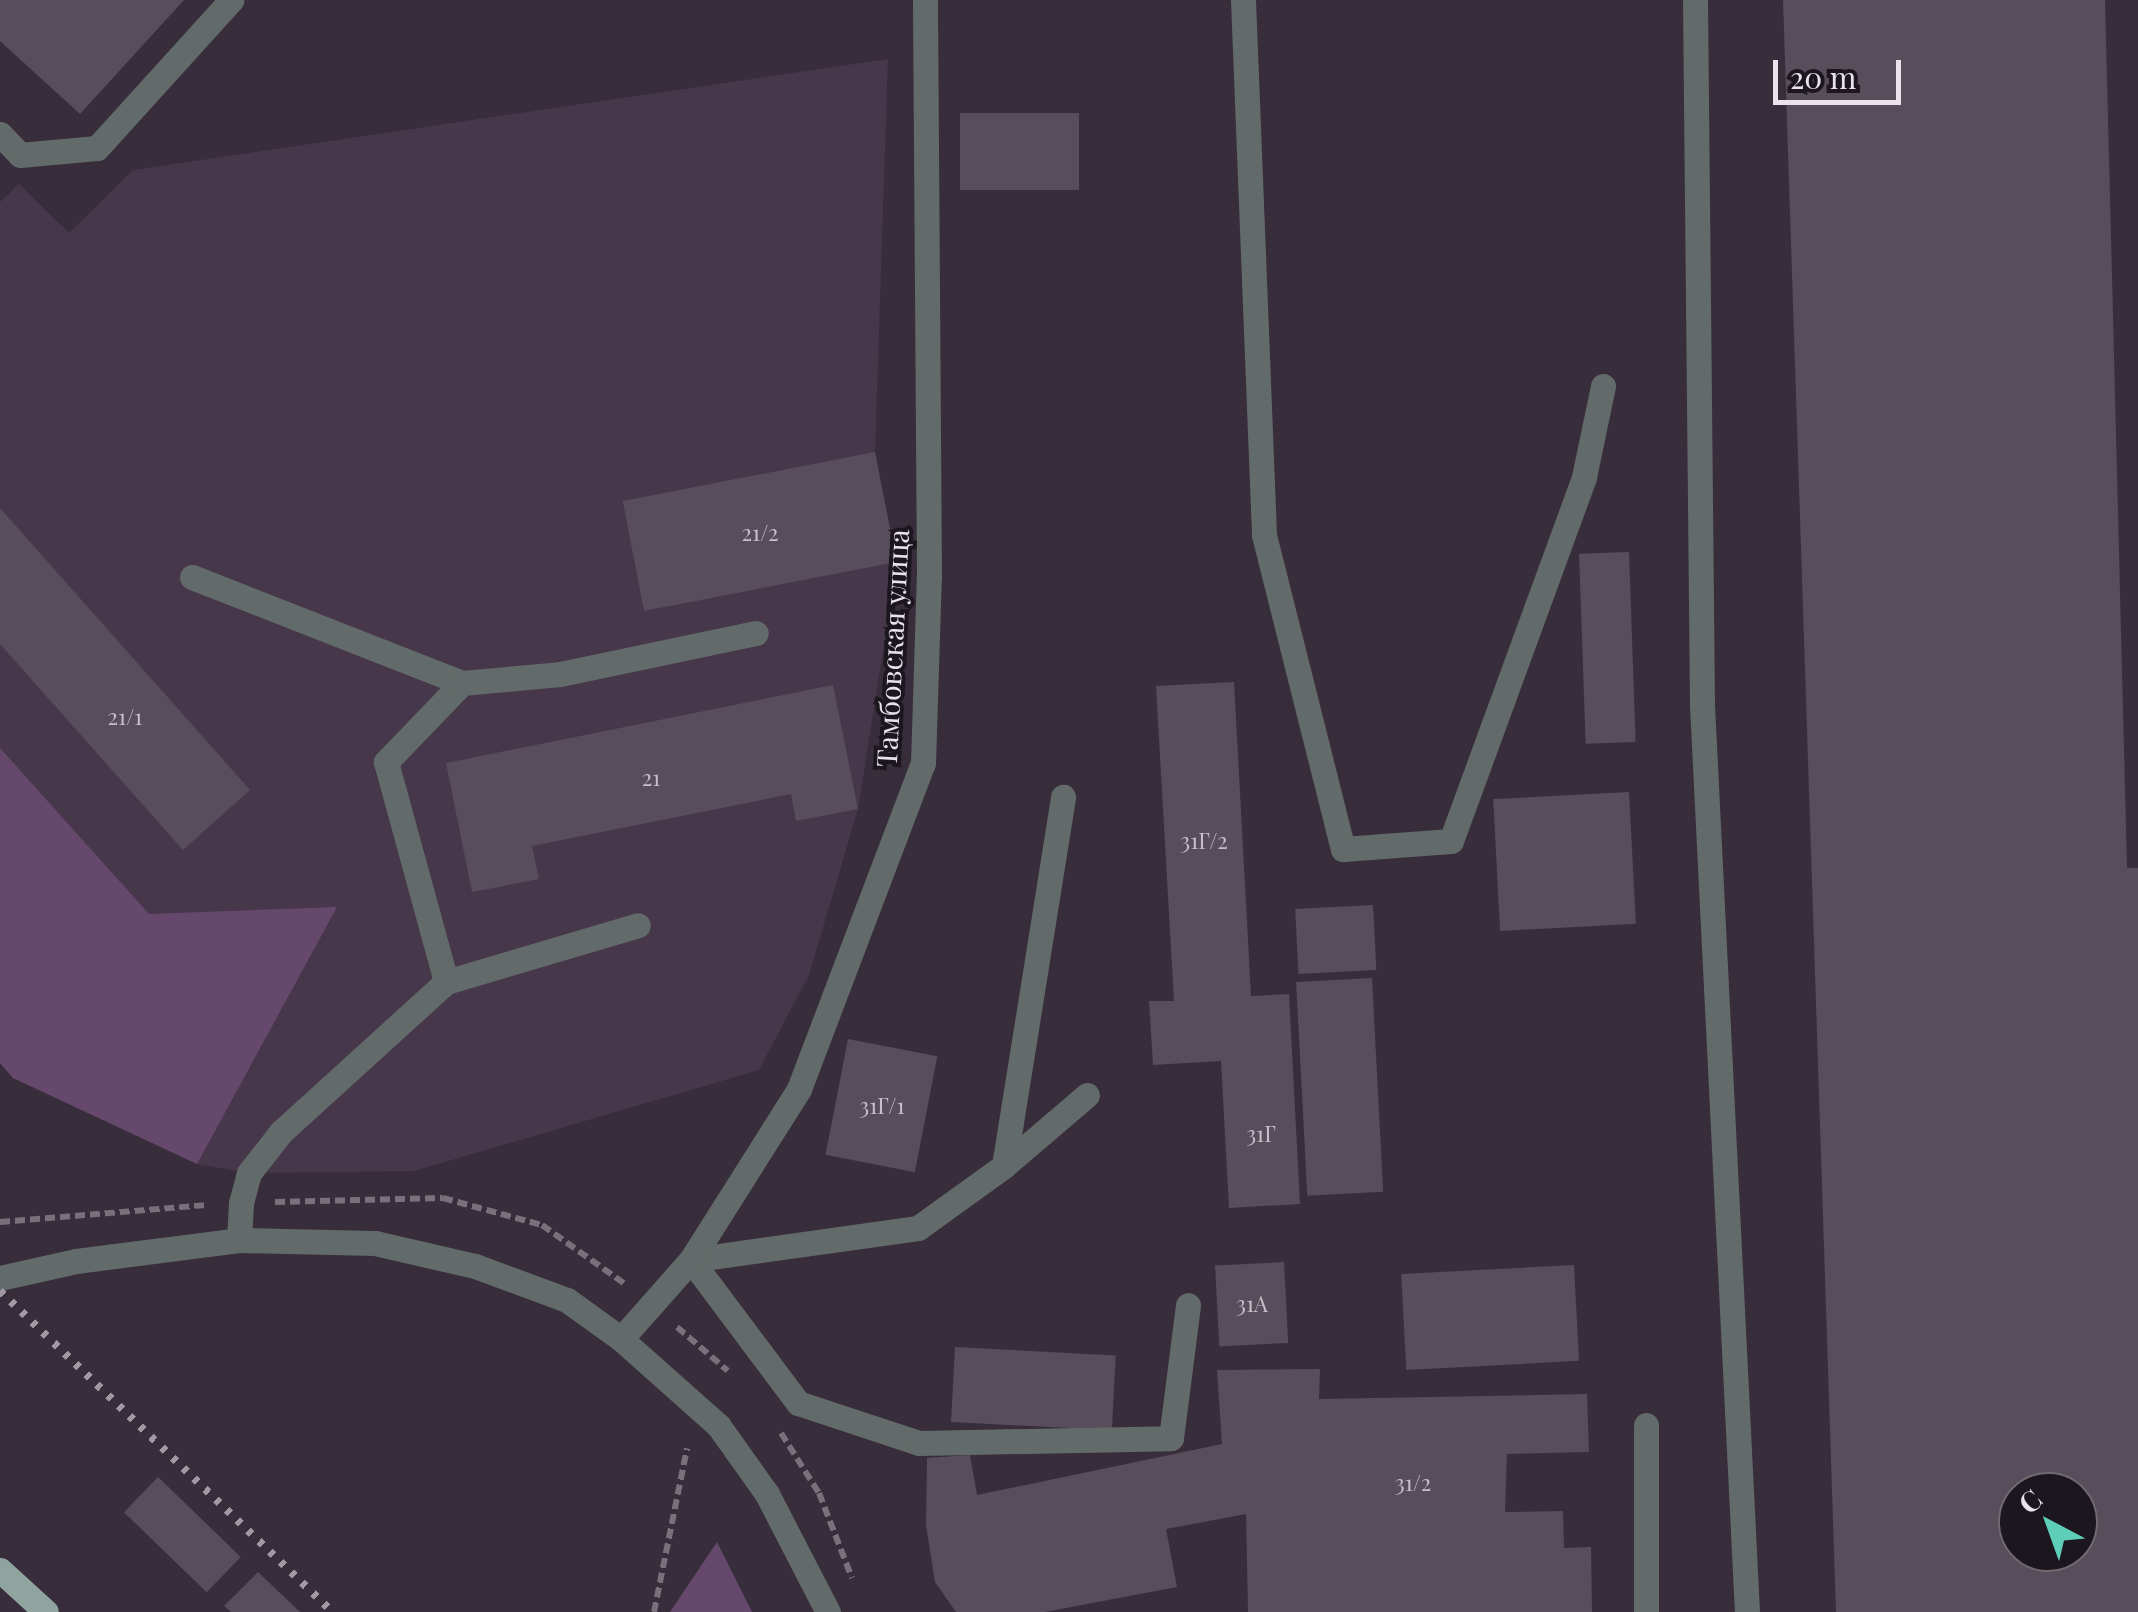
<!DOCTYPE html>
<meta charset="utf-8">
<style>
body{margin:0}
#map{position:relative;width:2138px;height:1612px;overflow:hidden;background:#382d3b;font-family:"Playfair Display",serif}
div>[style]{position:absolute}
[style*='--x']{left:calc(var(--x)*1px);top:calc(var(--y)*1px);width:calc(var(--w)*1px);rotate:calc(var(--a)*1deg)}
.built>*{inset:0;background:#47374a}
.green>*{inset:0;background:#66486d}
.building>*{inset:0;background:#584d5b;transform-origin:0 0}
.path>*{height:6px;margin-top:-3px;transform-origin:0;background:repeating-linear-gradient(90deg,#7a707c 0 10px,transparent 0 15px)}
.minor>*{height:25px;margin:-12.5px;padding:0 12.5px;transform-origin:12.5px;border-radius:12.5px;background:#626b69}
.major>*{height:25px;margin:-12.5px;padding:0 12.5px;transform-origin:12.5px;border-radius:12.5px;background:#90a49f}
.rail>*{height:8px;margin-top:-4px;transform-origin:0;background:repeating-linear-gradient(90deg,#a298a3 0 5px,transparent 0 15px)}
span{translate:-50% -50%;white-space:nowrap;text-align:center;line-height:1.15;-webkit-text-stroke:8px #1c171e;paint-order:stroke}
.number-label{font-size:22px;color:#c6bec8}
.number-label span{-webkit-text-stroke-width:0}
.street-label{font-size:28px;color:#ebe3ec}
.north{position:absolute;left:1998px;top:1472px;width:100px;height:100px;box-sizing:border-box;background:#1c171e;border:2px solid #6f6970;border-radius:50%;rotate:319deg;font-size:28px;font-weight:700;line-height:40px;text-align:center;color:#ebe3ec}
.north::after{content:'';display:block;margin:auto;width:35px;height:45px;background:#5eceb8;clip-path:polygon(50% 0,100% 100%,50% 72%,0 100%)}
.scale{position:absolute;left:1773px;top:60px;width:128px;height:45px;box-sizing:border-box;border:5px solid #ebe3ec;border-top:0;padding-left:12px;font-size:30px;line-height:35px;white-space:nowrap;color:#ebe3ec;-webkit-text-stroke:8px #1c171e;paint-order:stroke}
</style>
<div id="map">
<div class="built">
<div style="clip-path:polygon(888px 59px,875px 452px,897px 562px,858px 809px,809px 975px,759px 1070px,414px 1171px,249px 1173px,197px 1164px,13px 1078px,0 1063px,0 202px,19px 184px,69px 233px,133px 170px)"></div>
</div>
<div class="green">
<div style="clip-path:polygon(0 748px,149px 914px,337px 907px,197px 1164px,13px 1078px,0 1063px)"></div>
<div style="clip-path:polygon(717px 1542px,752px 1612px,670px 1612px)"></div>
</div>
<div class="building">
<div style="clip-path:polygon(0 0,184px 0,80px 114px,0 41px)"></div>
<div style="clip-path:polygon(evenodd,1783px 0,2105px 0,2127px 868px,2138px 868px,2138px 1612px,1836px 1612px,1783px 0,2018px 1492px,2078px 1492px,2078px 1552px,2018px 1552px,2018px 1492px)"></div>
<div style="left:960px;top:113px;width:119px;height:77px"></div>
<div style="left:875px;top:452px;width:112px;height:257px;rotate:79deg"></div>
<div style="clip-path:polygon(0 508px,250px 790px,183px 850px,0 644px)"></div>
<div style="left:1629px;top:552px;width:190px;height:50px;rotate:88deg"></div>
<div style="clip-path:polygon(1234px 682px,1251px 996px,1289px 994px,1300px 1204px,1229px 1208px,1221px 1061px,1153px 1065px,1149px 1001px,1174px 1001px,1156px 686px)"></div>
<div style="clip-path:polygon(833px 685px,858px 809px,796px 821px,791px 794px,532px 846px,539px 879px,472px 892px,446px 763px)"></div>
<div style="left:1629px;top:792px;width:132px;height:136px;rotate:87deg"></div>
<div style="left:1373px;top:905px;width:65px;height:78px;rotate:87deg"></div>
<div style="left:1372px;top:978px;width:214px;height:76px;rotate:87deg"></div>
<div style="left:848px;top:1039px;width:91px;height:118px;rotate:11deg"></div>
<div style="left:1284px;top:1262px;width:81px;height:69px;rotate:87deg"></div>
<div style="left:1574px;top:1265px;width:96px;height:173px;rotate:87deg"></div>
<div style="left:955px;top:1347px;width:161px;height:75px;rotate:3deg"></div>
<div style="clip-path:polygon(1320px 1369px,1319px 1399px,1587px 1394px,1589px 1452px,1507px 1454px,1505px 1512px,1563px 1511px,1564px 1548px,1591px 1547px,1592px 1612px,1248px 1612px,1246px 1514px,1166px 1529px,1177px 1587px,1045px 1612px,956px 1612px,935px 1582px,926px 1525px,927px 1458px,970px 1455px,977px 1495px,1222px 1444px,1217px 1370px)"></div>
<div style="left:158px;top:1477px;width:115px;height:49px;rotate:44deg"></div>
<div style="clip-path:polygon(258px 1572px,300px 1612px,231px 1612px,224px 1606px)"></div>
</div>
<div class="path">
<div style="--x:275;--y:1202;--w:168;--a:-1.4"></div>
<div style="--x:443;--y:1198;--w:103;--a:15.3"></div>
<div style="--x:542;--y:1225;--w:102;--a:35.4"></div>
<div style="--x:0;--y:1222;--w:209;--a:-4.7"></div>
<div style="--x:677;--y:1327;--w:67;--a:40.8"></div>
<div style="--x:781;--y:1433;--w:71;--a:57.7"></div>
<div style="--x:819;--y:1493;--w:91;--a:68.8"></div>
<div style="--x:654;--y:1612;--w:167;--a:-78.6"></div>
</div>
<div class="minor">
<div style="--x:1243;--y:0;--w:535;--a:87.75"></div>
<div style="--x:1264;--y:535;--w:324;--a:75.9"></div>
<div style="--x:1343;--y:849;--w:108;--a:-4.2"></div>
<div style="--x:1451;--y:841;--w:388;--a:-69.9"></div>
<div style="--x:1584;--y:477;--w:93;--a:-78.2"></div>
<div style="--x:1695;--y:0;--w:705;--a:89.43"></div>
<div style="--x:1702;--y:705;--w:908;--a:87.16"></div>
<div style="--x:0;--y:134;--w:29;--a:46"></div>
<div style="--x:20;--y:155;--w:77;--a:-5.2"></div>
<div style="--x:97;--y:148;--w:200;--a:-47.8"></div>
<div style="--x:192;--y:577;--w:290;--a:21.4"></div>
<div style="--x:462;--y:683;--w:110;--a:133.9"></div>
<div style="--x:386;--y:762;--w:228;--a:74.7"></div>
<div style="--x:446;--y:982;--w:223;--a:137.7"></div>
<div style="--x:281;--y:1132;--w:52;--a:128"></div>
<div style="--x:249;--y:1173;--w:31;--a:105"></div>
<div style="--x:241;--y:1203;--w:37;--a:93"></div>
<div style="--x:462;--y:683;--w:98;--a:-5.2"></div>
<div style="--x:560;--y:674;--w:200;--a:-11.8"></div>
<div style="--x:446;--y:982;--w:200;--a:-16.5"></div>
<div style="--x:1087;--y:1095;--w:109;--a:139.5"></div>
<div style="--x:1004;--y:1166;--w:106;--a:144.2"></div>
<div style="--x:918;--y:1228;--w:229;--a:172"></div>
<div style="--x:691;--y:1260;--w:179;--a:53.2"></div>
<div style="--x:798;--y:1403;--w:127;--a:18.3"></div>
<div style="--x:919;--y:1443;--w:252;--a:-1.1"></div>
<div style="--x:1171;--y:1438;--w:134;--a:-82.7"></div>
<div style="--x:1004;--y:1166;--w:374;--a:-80.9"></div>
<div style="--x:0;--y:1278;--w:78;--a:-12.6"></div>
<div style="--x:76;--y:1261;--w:164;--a:-7.3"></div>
<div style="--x:239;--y:1240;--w:136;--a:1.3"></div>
<div style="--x:375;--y:1243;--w:103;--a:13"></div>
<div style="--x:475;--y:1266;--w:98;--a:20.3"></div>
<div style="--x:567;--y:1300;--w:67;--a:35.8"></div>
<div style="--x:621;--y:1339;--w:130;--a:41.6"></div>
<div style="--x:718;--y:1425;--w:85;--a:54.6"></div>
<div style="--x:767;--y:1494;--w:133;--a:62.7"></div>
<div style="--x:621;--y:1339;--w:106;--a:-48.5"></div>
<div style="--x:691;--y:1260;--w:202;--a:-57.7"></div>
<div style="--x:799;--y:1089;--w:349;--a:-69.2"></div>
<div style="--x:923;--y:763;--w:186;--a:-88.2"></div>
<div style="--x:929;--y:577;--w:577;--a:-90.4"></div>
<div style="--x:1646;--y:1425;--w:187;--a:90"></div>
</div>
<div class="major">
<div style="--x:0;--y:1570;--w:62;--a:42.4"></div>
</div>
<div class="rail">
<div style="--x:0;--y:1291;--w:462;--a:44"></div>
</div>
<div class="number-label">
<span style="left:760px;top:533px">21/2</span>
<span style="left:125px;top:717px">21/1</span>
<span style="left:651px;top:778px">21</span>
<span style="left:1204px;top:841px">31Г/2</span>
<span style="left:882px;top:1106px">31Г/1</span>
<span style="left:1261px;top:1134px">31Г</span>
<span style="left:1252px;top:1304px">31А</span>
<span style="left:1413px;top:1483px">31/2</span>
</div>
<div class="street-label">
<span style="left:892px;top:648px;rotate:-87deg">Тамбовская улица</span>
</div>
<div class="north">С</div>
<div class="scale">20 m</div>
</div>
